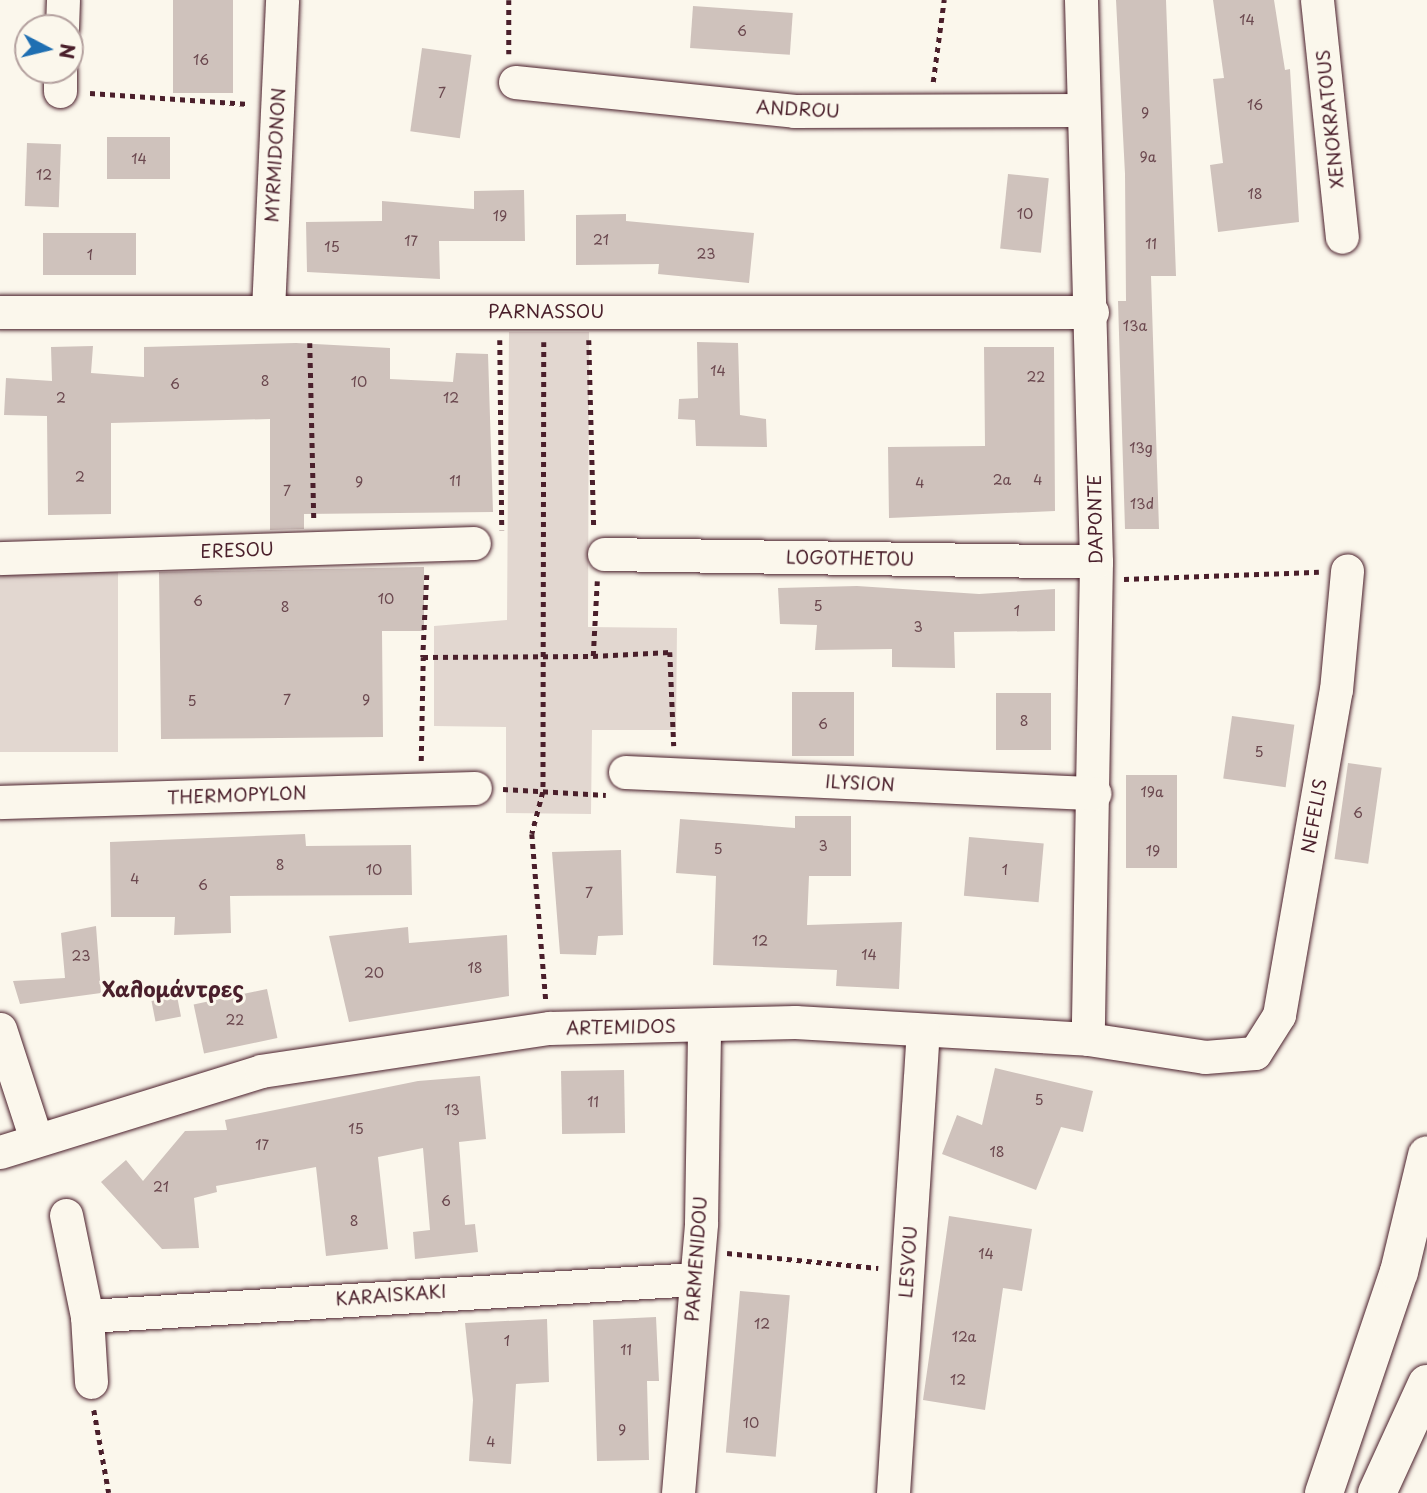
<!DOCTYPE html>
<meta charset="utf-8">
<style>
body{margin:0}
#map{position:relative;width:1427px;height:1493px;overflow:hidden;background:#fbf7ec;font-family:"Playpen Sans",sans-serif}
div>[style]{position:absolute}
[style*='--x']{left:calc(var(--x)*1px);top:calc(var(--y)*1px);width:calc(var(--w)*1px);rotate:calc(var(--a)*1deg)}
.green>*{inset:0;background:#e2d7d0;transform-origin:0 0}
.building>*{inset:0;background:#cfc2bc;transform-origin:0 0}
.path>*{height:4.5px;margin-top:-2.25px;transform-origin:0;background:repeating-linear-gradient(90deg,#4a1f2b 0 5px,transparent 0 10px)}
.roads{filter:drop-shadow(0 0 2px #4a1f2b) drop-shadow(0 0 2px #4a1f2b)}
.minor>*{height:33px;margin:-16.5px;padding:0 16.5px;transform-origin:16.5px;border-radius:16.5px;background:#fbf7ec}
.highway>*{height:38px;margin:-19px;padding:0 19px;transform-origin:19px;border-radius:19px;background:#fbf7ec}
span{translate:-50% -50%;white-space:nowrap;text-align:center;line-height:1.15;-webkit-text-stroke:6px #fbf7ec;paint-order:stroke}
.number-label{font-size:14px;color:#6b484f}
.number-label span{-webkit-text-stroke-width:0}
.street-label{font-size:18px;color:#4a1f2b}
.quarter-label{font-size:21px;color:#4a1f2b;font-weight:700}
.north{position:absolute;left:14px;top:14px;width:70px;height:70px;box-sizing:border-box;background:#fbf7ec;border:2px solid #b4a19f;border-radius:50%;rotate:97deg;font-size:19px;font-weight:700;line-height:28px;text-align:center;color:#4a1f2b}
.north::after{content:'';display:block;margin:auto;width:24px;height:32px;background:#1f6fb2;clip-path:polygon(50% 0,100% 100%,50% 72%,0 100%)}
</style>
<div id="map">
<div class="green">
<div style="clip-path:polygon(509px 332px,589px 332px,588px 627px,677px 628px,676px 730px,592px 730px,591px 814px,506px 813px,506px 727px,434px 726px,434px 626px,507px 620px)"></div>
<div style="left:118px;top:572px;width:180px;height:118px;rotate:90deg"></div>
</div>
<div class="building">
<div style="left:173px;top:0;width:60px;height:93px"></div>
<div style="clip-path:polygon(1116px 0,1166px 0,1176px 276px,1151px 276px,1159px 529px,1125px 529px,1118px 301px,1126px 301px,1125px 174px)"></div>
<div style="clip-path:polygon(1213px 0,1274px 0,1285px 70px,1290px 69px,1299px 222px,1218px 232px,1210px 165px,1223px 163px,1213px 79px,1224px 78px)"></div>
<div style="left:693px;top:6px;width:100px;height:42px;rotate:4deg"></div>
<div style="left:422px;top:48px;width:50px;height:84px;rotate:8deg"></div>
<div style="left:170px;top:137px;width:42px;height:63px;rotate:90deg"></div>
<div style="left:27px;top:143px;width:34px;height:63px;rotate:2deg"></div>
<div style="left:1008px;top:174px;width:41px;height:75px;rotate:6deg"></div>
<div style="clip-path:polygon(524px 190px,525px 241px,439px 241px,440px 279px,307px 272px,306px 222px,382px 221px,382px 201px,474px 209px,474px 191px)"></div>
<div style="clip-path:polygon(626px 214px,626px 221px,754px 233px,749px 283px,658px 274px,659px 264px,576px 265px,576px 215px)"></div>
<div style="left:136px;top:233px;width:42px;height:93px;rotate:90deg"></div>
<div style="clip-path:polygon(697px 342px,738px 343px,740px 415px,766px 419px,767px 447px,696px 446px,695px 420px,678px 419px,679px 399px,698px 398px)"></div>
<div style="clip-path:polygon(296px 343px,390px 348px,390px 379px,453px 382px,456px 353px,488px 354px,493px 512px,304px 514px,304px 529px,270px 530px,270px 419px,111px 423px,111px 514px,48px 515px,47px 416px,4px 415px,6px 378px,52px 381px,51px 347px,93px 346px,91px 373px,144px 377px,144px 347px)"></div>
<div style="clip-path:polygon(984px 347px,1054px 347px,1055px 511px,889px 518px,888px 447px,985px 446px)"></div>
<div style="clip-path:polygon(424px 567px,424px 631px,382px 631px,383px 737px,161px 739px,159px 572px)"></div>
<div style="clip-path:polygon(857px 586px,979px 594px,1055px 589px,1055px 631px,954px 632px,955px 668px,892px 667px,892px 649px,815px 650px,817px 625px,780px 624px,778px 588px)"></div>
<div style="left:792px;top:692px;width:62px;height:64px"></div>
<div style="left:996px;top:693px;width:55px;height:57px"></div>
<div style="left:1232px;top:716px;width:63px;height:63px;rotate:8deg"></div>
<div style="left:1348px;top:763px;width:34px;height:97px;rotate:8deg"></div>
<div style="left:1126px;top:775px;width:51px;height:93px"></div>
<div style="clip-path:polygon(795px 816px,851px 816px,851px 876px,809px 876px,807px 925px,902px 922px,899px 989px,836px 986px,837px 970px,713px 965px,716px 876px,676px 873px,680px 819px,795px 828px)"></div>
<div style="clip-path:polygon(305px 834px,306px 846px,411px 845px,412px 895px,230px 896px,231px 933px,174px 935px,175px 917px,111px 917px,110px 842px)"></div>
<div style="left:969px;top:837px;width:75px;height:59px;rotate:5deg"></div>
<div style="clip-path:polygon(621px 850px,623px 935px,598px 936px,596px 955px,560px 954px,552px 852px)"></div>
<div style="clip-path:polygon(96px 926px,101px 993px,20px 1004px,13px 981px,65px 978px,61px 933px)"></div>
<div style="clip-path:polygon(408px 927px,409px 943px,507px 935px,509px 996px,349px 1022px,329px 936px)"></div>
<div style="left:267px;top:989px;width:50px;height:75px;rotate:78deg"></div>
<div style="left:177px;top:996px;width:21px;height:26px;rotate:79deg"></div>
<div style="clip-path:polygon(995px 1068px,1093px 1091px,1083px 1132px,1061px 1127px,1036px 1190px,942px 1154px,957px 1115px,982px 1125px)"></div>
<div style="left:624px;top:1070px;width:63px;height:63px;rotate:89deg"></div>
<div style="clip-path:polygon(480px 1076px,486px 1139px,459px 1142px,465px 1225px,475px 1224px,478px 1252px,415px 1259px,413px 1232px,430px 1230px,423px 1148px,378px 1157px,388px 1249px,326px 1256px,316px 1167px,216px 1186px,217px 1192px,194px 1198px,199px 1248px,162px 1249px,101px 1182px,126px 1160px,143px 1181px,185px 1131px,227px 1130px,225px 1120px,418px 1081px)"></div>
<div style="clip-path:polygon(949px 1216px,1032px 1229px,1022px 1291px,1003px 1288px,985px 1410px,923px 1400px)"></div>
<div style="left:740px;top:1291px;width:50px;height:162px;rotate:5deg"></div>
<div style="clip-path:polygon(656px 1317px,659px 1381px,647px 1381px,649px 1460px,597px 1461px,593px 1320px)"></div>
<div style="clip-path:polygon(547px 1319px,549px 1382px,516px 1384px,511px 1464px,469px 1461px,473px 1400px,465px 1323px)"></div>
</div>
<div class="path">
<div style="--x:509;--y:0;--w:54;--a:90"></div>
<div style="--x:933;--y:82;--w:83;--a:-82.4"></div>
<div style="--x:90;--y:93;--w:159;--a:4"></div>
<div style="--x:500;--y:340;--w:190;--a:89.4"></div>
<div style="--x:589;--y:340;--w:187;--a:88.5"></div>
<div style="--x:544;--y:342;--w:450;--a:90.1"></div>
<div style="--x:543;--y:792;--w:43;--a:104.7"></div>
<div style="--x:532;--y:834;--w:166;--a:85.2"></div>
<div style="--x:310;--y:343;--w:176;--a:88.7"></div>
<div style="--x:427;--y:575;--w:82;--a:92.8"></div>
<div style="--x:423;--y:657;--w:170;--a:-0.3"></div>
<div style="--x:593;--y:656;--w:75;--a:-86.9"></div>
<div style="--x:1124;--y:579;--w:195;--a:-2.1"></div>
<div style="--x:593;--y:656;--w:77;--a:-3"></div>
<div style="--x:670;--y:652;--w:94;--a:87.6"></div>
<div style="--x:421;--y:761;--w:104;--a:-88.9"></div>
<div style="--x:503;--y:789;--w:103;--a:3.3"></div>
<div style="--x:727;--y:1253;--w:152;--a:5.7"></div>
<div style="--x:94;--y:1410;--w:84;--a:79.8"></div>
</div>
<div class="roads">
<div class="minor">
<div style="--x:1081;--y:0;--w:562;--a:88.47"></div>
<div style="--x:1096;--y:562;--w:477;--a:91"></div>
<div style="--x:1317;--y:0;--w:238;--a:84"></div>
<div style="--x:62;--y:28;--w:28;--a:-88"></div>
<div style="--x:515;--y:82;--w:281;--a:5.9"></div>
<div style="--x:794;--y:111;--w:289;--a:-0.2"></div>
<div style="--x:60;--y:91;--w:21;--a:-90"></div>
<div style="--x:268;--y:310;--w:310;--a:-87.4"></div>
<div style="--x:0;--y:312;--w:1092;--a:0"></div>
<div style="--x:604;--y:554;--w:492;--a:0.9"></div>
<div style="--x:0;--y:558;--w:474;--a:-1.8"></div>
<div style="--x:625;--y:772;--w:470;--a:2.6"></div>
<div style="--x:0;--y:802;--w:475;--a:-1.7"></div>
<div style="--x:0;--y:1029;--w:116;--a:71.9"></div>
<div style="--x:0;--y:1152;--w:273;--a:-17.2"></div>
<div style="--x:261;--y:1071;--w:291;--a:-8.5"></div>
<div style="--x:549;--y:1028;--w:246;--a:-1.4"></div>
<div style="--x:795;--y:1022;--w:293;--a:3.3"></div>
<div style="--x:1088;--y:1039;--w:118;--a:8.7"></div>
<div style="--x:1205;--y:1057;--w:50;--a:-4.6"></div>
<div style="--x:1255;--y:1053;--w:45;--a:-57.7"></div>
<div style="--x:1279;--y:1015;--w:330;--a:-80.1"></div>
<div style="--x:1336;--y:690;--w:120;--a:-84.7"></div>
<div style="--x:66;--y:1215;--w:103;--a:78.3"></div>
<div style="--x:87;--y:1316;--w:66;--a:86.5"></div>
<div style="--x:87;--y:1316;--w:609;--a:-3.48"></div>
<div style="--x:678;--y:1493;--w:271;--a:-85.1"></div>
<div style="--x:701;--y:1223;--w:198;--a:-89.1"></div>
<div style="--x:893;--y:1493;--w:462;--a:-86.3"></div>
</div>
<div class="highway">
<div style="--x:1324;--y:1493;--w:233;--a:-71.3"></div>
<div style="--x:1399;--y:1272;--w:120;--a:-76.5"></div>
<div style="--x:1377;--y:1493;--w:120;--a:-65.4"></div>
</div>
</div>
<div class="number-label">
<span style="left:1247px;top:20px">14</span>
<span style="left:742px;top:31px">6</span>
<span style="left:201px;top:60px">16</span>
<span style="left:442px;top:93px">7</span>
<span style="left:1255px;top:105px">16</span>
<span style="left:1145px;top:113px">9</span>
<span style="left:1148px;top:157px">9a</span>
<span style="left:139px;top:159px">14</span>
<span style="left:44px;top:175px">12</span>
<span style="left:1255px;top:194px">18</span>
<span style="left:1025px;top:214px">10</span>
<span style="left:500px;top:216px">19</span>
<span style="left:601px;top:240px">21</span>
<span style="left:411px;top:241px">17</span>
<span style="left:1151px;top:244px">11</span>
<span style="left:332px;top:247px">15</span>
<span style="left:706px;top:254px">23</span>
<span style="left:90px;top:255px">1</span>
<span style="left:1135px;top:326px">13a</span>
<span style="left:718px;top:371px">14</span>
<span style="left:1036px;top:377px">22</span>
<span style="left:265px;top:381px">8</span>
<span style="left:359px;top:382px">10</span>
<span style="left:175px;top:384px">6</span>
<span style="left:61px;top:398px">2</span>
<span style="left:451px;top:398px">12</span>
<span style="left:1141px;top:448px">13g</span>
<span style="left:80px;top:477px">2</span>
<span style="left:1002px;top:480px">2a</span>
<span style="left:1038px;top:480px">4</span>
<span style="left:455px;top:481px">11</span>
<span style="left:359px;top:482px">9</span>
<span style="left:920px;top:483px">4</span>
<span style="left:287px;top:491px">7</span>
<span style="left:1142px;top:504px">13d</span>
<span style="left:386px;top:599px">10</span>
<span style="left:198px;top:601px">6</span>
<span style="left:818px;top:606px">5</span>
<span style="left:285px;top:607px">8</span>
<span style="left:1017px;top:611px">1</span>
<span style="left:918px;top:627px">3</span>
<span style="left:287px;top:700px">7</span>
<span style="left:366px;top:700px">9</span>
<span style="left:192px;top:701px">5</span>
<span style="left:1024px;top:721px">8</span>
<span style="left:823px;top:724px">6</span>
<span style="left:1259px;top:752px">5</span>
<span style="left:1152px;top:792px">19a</span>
<span style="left:1358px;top:813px">6</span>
<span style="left:823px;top:846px">3</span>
<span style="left:718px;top:849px">5</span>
<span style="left:1153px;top:851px">19</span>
<span style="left:280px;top:865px">8</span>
<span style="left:374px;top:870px">10</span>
<span style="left:1005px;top:870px">1</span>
<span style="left:135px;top:879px">4</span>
<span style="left:203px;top:885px">6</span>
<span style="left:589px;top:893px">7</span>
<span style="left:760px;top:941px">12</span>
<span style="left:869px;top:955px">14</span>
<span style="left:81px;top:956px">23</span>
<span style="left:475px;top:968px">18</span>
<span style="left:374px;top:973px">20</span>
<span style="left:235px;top:1020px">22</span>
<span style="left:1039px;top:1100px">5</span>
<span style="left:593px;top:1102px">11</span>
<span style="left:452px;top:1110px">13</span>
<span style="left:356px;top:1129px">15</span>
<span style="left:262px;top:1145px">17</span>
<span style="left:997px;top:1152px">18</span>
<span style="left:161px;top:1187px">21</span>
<span style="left:446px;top:1201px">6</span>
<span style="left:354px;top:1221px">8</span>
<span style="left:986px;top:1254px">14</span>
<span style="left:762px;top:1324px">12</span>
<span style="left:964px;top:1337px">12a</span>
<span style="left:507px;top:1341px">1</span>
<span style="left:626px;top:1350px">11</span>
<span style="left:958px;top:1380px">12</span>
<span style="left:751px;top:1423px">10</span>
<span style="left:622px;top:1430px">9</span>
<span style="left:491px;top:1442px">4</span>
</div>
<div class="street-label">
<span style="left:798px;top:109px;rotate:3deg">ANDROU</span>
<span style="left:1330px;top:119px;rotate:-96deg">XENOKRATOUS</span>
<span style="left:275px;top:155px;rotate:-87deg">MYRMIDONON</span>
<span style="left:546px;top:311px">PARNASSOU</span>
<span style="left:1095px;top:519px;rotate:-91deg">DAPONTE</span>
<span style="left:237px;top:550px;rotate:-2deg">ERESOU</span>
<span style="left:850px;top:558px;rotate:1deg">LOGOTHETOU</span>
<span style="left:860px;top:783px;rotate:3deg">ILYSION</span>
<span style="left:237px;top:795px;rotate:-2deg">THERMOPYLON</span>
<span style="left:1314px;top:816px;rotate:-80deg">NEFELIS</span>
<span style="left:621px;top:1027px;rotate:-1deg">ARTEMIDOS</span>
<span style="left:696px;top:1259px;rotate:-86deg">PARMENIDOU</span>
<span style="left:908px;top:1262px;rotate:-86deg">LESVOU</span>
<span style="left:391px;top:1295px;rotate:-4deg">KARAISKAKI</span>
</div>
<div class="quarter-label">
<span style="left:173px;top:988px">Χαλομάντρες</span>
</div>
<div class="north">N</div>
</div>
